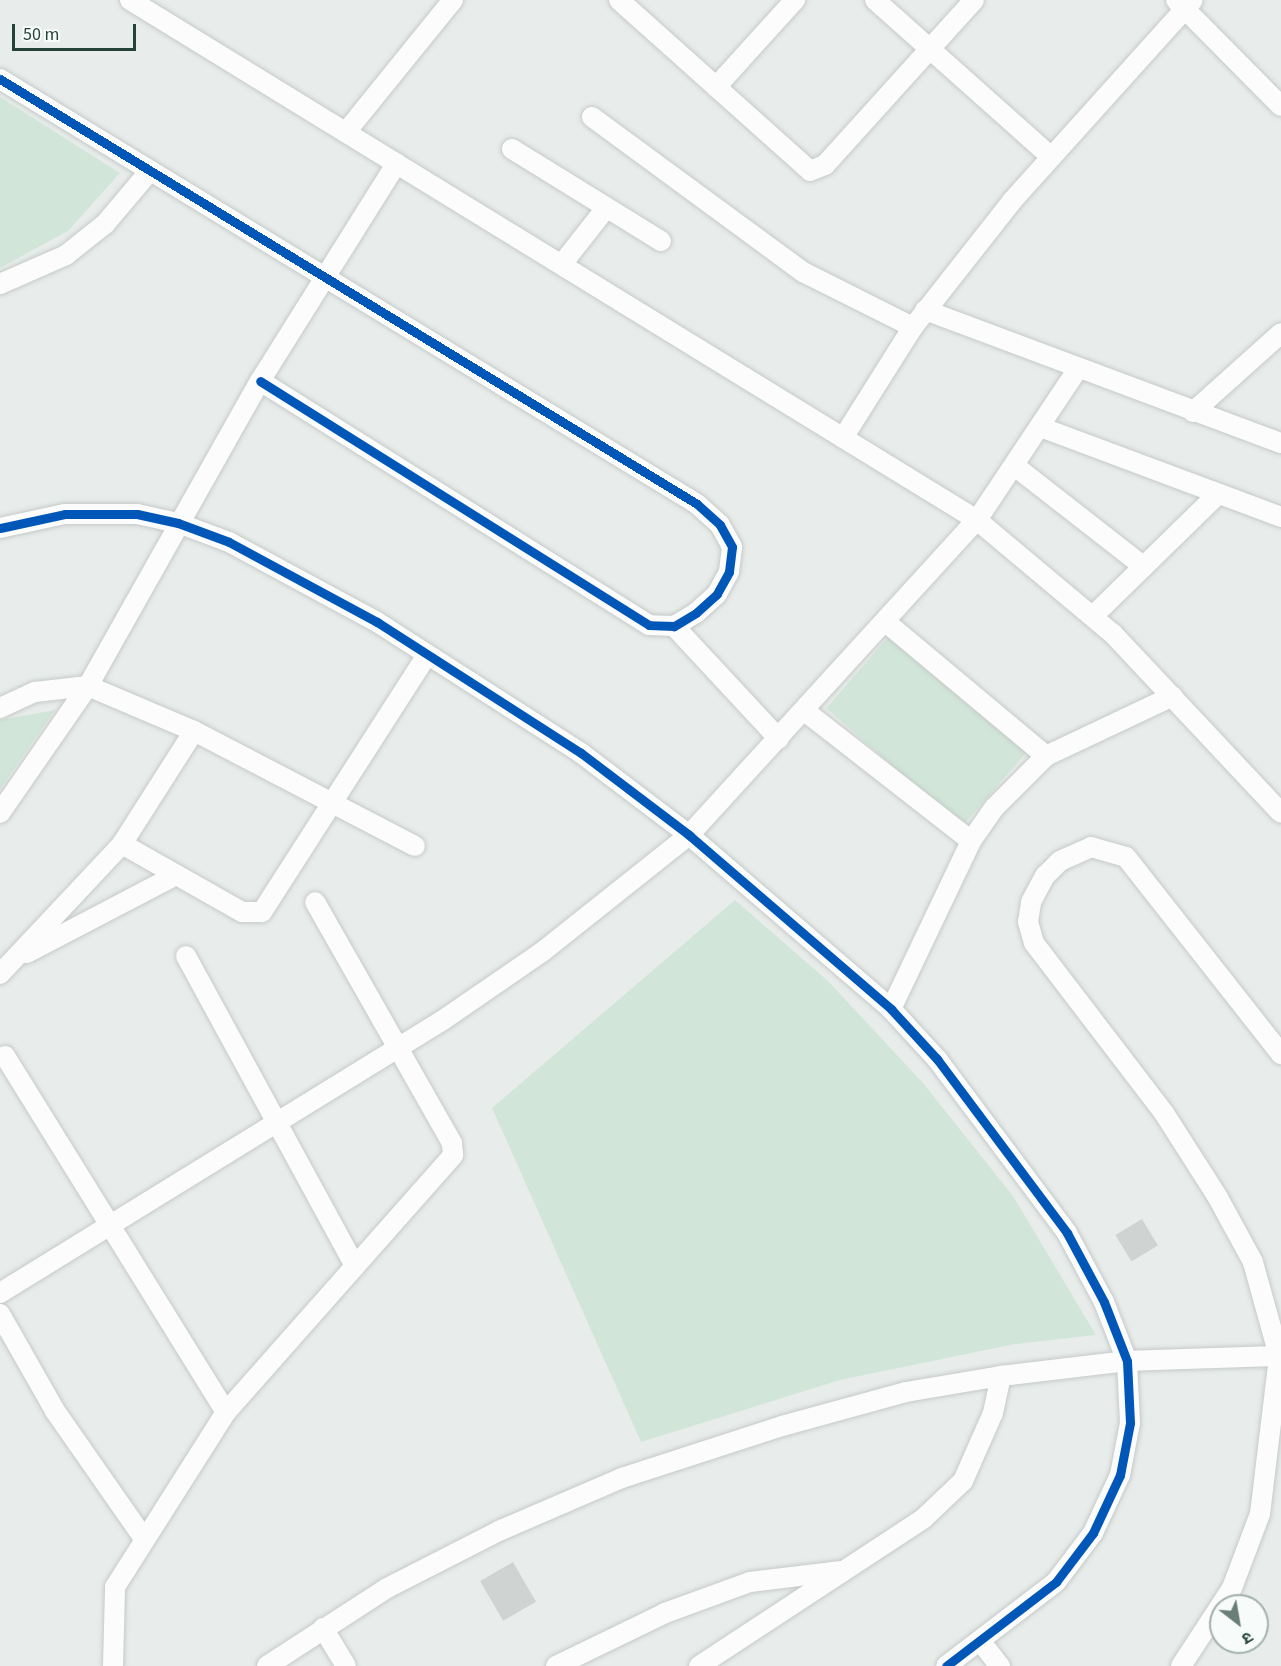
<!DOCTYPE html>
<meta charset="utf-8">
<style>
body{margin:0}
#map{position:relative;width:1281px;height:1666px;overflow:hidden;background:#e8edeb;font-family:"Source Sans 3","Noto Sans Devanagari",sans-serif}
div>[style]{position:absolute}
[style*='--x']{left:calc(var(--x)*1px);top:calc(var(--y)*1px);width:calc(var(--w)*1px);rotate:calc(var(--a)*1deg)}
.green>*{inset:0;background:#d1e6d8;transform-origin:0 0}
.building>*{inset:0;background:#cfd4d2;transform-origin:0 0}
.roads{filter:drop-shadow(0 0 2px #c5cac8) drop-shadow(0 0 2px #c5cac8)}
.minor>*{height:20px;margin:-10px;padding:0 10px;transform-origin:10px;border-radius:10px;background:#fcfcfc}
.cycleway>*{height:9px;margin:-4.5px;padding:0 4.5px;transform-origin:4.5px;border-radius:4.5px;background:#0057b8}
span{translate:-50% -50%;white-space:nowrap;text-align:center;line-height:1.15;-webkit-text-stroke:6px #f7fbf9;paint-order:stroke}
.north{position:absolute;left:1209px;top:1594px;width:60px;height:60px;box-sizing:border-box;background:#f7fbf9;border:2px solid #a3b1ad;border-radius:50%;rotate:149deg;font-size:16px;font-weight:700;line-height:24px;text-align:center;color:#24423a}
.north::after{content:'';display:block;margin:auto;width:21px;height:27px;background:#697e78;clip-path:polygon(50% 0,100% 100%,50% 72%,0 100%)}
.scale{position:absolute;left:12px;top:24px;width:124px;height:27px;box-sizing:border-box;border:3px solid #24423a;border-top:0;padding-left:8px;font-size:18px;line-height:21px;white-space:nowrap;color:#24423a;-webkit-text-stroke:4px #f7fbf9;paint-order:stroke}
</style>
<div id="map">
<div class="green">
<div style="clip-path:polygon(0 97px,120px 173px,68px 231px,0 268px)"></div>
<div style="left:890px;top:635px;width:180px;height:97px;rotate:41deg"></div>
<div style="clip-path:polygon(55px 710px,0 789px,0 720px)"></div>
<div style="clip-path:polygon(735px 900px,828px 981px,923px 1083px,1013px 1196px,1096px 1335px,1015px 1344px,840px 1380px,641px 1442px,492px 1108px)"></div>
</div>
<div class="building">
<div style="left:1142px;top:1219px;width:31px;height:31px;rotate:59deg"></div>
<div style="left:513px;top:1562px;width:46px;height:38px;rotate:60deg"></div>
</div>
<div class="roads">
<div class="minor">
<div style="--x:130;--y:0;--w:994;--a:31.55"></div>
<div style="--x:977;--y:520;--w:177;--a:40"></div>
<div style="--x:1113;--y:634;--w:245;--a:46.8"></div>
<div style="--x:619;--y:0;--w:256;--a:41.8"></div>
<div style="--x:810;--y:171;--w:16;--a:-22"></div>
<div style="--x:825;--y:165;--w:222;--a:-47.9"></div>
<div style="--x:875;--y:0;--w:236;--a:41.7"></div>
<div style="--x:1176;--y:0;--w:149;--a:45.3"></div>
<div style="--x:0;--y:79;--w:816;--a:31.37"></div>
<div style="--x:697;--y:504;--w:31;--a:42"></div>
<div style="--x:720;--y:525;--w:25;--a:61"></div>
<div style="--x:732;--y:547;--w:25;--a:97"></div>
<div style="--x:729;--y:572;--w:25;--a:119"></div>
<div style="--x:717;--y:594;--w:28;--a:138"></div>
<div style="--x:696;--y:613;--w:26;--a:149"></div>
<div style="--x:674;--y:626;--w:25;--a:-178"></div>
<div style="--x:649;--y:625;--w:459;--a:-147.9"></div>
<div style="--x:716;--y:87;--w:118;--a:-47.8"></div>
<div style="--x:592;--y:117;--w:262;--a:36.3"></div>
<div style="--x:803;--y:272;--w:123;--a:26.6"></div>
<div style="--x:346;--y:132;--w:170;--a:-51"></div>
<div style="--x:512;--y:149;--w:175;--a:31.7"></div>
<div style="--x:562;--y:264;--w:71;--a:-51.8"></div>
<div style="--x:0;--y:284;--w:72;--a:-23.7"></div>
<div style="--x:66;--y:255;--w:50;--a:-38.5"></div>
<div style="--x:105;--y:224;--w:68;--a:-49.8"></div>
<div style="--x:925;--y:310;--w:380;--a:20.5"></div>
<div style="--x:1193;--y:412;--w:118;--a:-41.9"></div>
<div style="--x:1043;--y:428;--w:254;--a:20.5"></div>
<div style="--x:843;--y:438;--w:131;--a:-57.8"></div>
<div style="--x:913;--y:327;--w:160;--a:-51.8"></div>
<div style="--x:1012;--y:201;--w:270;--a:-48"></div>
<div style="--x:1016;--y:467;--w:162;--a:38"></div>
<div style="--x:0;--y:528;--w:66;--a:-12.2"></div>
<div style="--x:65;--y:514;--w:72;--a:0"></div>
<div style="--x:137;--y:514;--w:42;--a:12.4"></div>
<div style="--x:178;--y:523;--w:54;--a:20.4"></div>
<div style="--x:229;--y:542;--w:168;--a:28.4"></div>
<div style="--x:377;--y:622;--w:242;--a:32.7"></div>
<div style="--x:581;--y:753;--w:136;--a:37.2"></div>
<div style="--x:689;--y:835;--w:267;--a:40.7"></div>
<div style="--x:891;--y:1009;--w:68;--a:47.4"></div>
<div style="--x:937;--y:1059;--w:217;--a:53.2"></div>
<div style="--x:1067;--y:1233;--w:78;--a:61.8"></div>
<div style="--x:1104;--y:1302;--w:63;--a:68.7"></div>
<div style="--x:1127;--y:1361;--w:62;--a:87.2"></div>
<div style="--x:1130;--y:1423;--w:53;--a:100.9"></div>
<div style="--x:1120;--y:1475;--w:64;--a:115"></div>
<div style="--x:1093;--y:1533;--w:61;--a:127.1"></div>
<div style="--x:1056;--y:1582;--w:138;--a:142.6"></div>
<div style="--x:1093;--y:616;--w:175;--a:-44.3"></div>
<div style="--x:674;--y:626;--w:154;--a:47.1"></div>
<div style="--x:0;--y:708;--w:38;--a:-25"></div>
<div style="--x:35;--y:692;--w:53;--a:-6.5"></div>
<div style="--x:88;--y:686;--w:115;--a:23"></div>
<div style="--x:194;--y:731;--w:249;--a:27.5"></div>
<div style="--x:806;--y:712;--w:209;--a:38"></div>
<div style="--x:971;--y:841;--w:40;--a:-55.1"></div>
<div style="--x:994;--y:808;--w:74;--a:-45"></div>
<div style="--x:1046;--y:756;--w:207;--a:-140.1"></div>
<div style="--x:1046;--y:756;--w:140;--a:-25.3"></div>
<div style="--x:0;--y:813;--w:155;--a:-55.3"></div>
<div style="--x:88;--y:686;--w:350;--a:-60.6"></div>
<div style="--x:260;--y:381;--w:257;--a:-57.9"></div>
<div style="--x:122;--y:844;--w:138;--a:29.5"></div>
<div style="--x:242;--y:912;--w:20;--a:0"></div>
<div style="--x:262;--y:912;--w:305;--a:-57.3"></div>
<div style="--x:27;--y:953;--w:168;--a:-27.6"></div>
<div style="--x:186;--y:956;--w:353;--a:61.4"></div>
<div style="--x:0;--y:974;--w:178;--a:-46.8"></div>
<div style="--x:122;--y:844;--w:134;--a:-57.5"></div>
<div style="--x:891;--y:1009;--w:186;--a:-64.5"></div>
<div style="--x:5;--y:1056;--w:419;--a:58.2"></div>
<div style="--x:0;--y:1293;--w:520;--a:-31.64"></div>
<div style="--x:443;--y:1020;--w:120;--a:-34.5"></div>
<div style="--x:542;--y:952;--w:188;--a:-38.5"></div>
<div style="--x:689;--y:835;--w:427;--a:-47.6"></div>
<div style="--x:977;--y:520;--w:180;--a:-56.3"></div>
<div style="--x:0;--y:1314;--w:112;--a:60.4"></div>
<div style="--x:55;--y:1411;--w:154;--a:55.1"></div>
<div style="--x:323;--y:1628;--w:44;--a:58.8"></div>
<div style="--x:981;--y:1642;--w:31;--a:52"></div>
<div style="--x:113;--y:1666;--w:79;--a:-88.5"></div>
<div style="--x:115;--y:1587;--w:207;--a:-57.6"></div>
<div style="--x:226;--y:1412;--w:343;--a:-48.5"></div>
<div style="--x:453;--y:1155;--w:12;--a:-95"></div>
<div style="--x:452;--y:1143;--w:277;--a:-119.6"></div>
<div style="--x:267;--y:1666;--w:143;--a:-33"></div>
<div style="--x:387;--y:1588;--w:128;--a:-27"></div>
<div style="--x:501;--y:1530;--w:132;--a:-23.3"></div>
<div style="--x:622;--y:1478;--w:168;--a:-18"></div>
<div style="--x:782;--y:1426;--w:129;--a:-15.3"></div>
<div style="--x:906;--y:1392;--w:96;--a:-9.6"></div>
<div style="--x:1001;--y:1376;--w:127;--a:-6.8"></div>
<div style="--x:1127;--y:1361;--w:154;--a:-1.9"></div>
<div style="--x:556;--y:1666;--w:121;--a:-25.9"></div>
<div style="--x:665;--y:1613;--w:90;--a:-20"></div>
<div style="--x:750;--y:1582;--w:92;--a:-6.9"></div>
<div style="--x:699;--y:1666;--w:269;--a:-33.3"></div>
<div style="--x:924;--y:1518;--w:54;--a:-43.5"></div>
<div style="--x:963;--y:1481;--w:74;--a:-66.2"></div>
<div style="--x:993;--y:1413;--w:38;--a:-78"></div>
<div style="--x:1181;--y:1666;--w:93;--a:-56.8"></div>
<div style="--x:1232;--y:1588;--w:79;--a:-69.3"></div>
<div style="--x:1260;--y:1514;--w:159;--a:-83.1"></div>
<div style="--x:1279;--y:1356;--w:98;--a:-105.5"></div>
<div style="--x:1253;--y:1262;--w:75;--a:-118.6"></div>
<div style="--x:1217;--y:1196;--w:98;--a:-122.6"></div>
<div style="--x:1164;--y:1113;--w:214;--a:-127.4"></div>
<div style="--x:1034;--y:943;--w:22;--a:-106"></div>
<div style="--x:1028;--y:922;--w:20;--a:-81"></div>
<div style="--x:1031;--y:902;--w:30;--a:-62"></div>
<div style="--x:1045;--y:876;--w:21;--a:-45"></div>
<div style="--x:1060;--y:861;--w:34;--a:-24"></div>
<div style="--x:1091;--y:847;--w:36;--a:16"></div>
<div style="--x:1126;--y:857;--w:251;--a:51.8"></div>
</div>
</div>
<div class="cycleway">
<div style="--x:0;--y:79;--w:816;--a:31.37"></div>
<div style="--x:697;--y:504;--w:31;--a:42"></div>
<div style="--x:720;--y:525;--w:25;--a:61"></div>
<div style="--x:732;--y:547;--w:25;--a:97"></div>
<div style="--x:729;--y:572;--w:25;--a:119"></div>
<div style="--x:717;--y:594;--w:28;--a:138"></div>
<div style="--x:696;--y:613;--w:26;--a:149"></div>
<div style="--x:674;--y:626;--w:25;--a:-178"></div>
<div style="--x:649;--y:625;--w:459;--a:-147.9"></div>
<div style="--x:0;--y:528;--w:66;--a:-12.2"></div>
<div style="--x:65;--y:514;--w:72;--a:0"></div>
<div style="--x:137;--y:514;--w:42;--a:12.4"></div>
<div style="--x:178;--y:523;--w:54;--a:20.4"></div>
<div style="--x:229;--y:542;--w:168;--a:28.4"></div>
<div style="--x:377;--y:622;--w:242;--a:32.7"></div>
<div style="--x:581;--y:753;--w:136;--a:37.2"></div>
<div style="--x:689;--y:835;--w:267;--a:40.7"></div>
<div style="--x:891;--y:1009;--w:68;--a:47.4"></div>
<div style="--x:937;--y:1059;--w:217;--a:53.2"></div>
<div style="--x:1067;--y:1233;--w:78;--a:61.8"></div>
<div style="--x:1104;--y:1302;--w:63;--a:68.7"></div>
<div style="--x:1127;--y:1361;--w:62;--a:87.2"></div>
<div style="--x:1130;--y:1423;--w:53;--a:100.9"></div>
<div style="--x:1120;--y:1475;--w:64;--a:115"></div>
<div style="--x:1093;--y:1533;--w:61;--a:127.1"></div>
<div style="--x:1056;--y:1582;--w:138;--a:142.6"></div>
</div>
<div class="north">उ</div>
<div class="scale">50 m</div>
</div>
